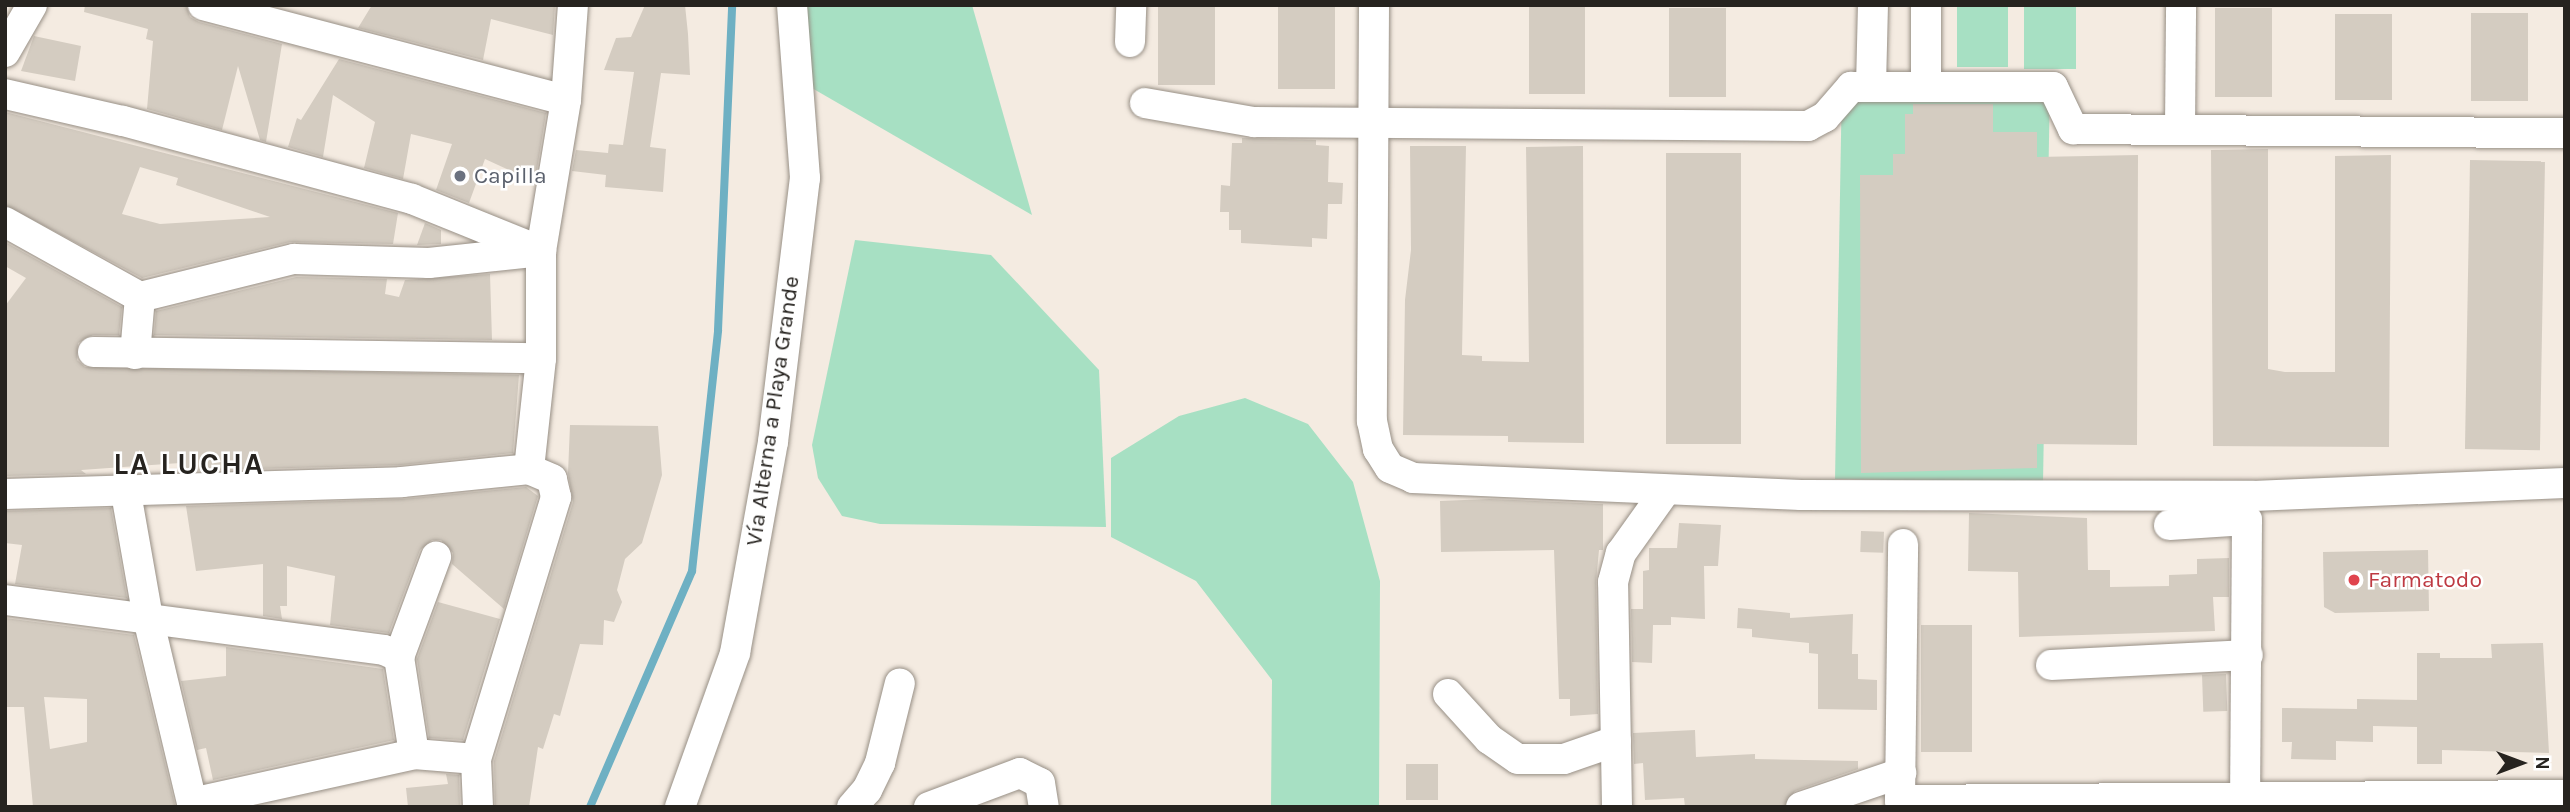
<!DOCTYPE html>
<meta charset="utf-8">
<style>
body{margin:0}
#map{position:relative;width:2570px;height:812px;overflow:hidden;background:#f4ebe1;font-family:Karla,sans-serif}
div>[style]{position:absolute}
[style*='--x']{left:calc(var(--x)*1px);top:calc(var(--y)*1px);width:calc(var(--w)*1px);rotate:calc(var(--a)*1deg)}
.green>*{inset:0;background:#a7e0c3;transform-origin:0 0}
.stream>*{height:8px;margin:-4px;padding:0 4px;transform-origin:4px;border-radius:4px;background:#6eb0c3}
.building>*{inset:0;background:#d4ccc1;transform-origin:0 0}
.roads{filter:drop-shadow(0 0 2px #978f85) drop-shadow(0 0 2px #978f85)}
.minor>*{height:30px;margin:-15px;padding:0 15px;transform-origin:15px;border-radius:15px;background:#fff}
.dots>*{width:19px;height:19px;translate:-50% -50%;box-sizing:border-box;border:4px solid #fff;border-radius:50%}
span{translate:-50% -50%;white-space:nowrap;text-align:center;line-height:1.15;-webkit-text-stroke:5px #fff;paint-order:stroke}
.worship-label{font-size:23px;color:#5b616d}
.left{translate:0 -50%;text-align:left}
.street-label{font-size:23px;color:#26231f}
.health-label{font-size:23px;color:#be3a42}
.district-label{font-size:30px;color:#26231f;font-weight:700;letter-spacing:2px}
.frame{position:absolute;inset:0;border:7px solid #26231f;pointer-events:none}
.north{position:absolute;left:2486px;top:728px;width:70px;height:70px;-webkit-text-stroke:5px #fff;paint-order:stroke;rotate:90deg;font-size:19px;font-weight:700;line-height:28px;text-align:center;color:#26231f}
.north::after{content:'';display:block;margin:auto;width:24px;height:32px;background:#26231f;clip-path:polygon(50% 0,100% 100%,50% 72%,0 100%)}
</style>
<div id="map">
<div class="green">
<div style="clip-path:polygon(795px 5px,972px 5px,1032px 215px,798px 80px)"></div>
<div style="left:1957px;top:5px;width:51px;height:62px"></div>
<div style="left:2024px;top:5px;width:52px;height:64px"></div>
<div style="left:1842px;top:80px;width:208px;height:399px;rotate:1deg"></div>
<div style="clip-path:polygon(855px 240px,991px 255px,1099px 370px,1106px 527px,880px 524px,842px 516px,818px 478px,812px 445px)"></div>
<div style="clip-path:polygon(1245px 398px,1308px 424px,1353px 482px,1380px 581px,1379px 807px,1271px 807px,1272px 680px,1196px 581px,1111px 537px,1111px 458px,1179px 416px)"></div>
</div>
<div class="stream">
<div style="--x:590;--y:807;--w:257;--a:-66.6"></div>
<div style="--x:692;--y:571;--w:242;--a:-83.8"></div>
<div style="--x:718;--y:330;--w:325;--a:-87.5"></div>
</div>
<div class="building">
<div style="clip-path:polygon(85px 5px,186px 5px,190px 17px,199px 22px,282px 44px,266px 142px,260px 140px,238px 66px,222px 130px,147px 109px,153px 41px,146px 39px,148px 29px,84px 12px)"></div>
<div style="clip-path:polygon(372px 5px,555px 5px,553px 35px,491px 19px,483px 60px,358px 28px)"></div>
<div style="clip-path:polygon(645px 5px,685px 5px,688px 34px,690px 75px,661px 73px,650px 147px,666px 149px,663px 192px,605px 187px,606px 175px,572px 171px,576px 150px,608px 153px,609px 144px,623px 145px,634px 72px,604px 70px,616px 38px,631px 37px)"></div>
<div style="left:1158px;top:5px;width:57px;height:80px"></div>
<div style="left:1278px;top:5px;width:57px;height:84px"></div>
<div style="left:1585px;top:6px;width:88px;height:56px;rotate:90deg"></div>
<div style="left:1669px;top:8px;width:57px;height:89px"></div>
<div style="left:2272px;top:8px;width:89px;height:57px;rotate:90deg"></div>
<div style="left:2528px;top:13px;width:88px;height:57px;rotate:90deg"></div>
<div style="left:2392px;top:14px;width:86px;height:57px;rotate:90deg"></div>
<div style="clip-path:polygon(34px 36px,81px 46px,75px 81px,21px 71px)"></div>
<div style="clip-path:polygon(339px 59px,546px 113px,535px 182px,485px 159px,469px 203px,436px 190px,452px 144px,411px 134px,403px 179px,364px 168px,375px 122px,333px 95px,323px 157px,288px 147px,297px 118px,301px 120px)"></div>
<div style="clip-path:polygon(1913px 104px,1993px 104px,1993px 132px,2037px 132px,2037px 157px,2138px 155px,2137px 445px,2037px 444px,2037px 468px,1861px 473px,1860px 175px,1893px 175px,1893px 154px,1905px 154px,1905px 114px,1913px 114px)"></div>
<div style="clip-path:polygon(evenodd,5px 112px,398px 213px,393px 244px,290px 242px,142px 278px,5px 205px,5px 112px,140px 167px,178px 178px,176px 185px,270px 217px,160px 224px,122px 214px,140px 167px)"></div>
<div style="clip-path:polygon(1242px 138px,1316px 140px,1316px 145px,1329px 146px,1328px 182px,1343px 183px,1342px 204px,1328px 204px,1327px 239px,1312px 238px,1312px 247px,1241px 243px,1241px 230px,1229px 230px,1229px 212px,1220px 212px,1221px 185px,1230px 186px,1232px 143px,1242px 143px)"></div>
<div style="clip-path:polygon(1410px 146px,1466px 146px,1462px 355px,1482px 356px,1482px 361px,1529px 362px,1526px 147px,1583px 146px,1584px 443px,1508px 442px,1508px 436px,1403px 435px,1405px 300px,1411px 250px)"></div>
<div style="clip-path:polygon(2268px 149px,2268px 369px,2285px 372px,2335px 372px,2335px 156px,2391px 155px,2389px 447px,2213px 446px,2211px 150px)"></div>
<div style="left:1741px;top:153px;width:291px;height:75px;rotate:90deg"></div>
<div style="left:2470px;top:160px;width:75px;height:289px;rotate:1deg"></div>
<div style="clip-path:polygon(425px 223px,441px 230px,441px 244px,417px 245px)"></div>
<div style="clip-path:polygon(5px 242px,122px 307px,119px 335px,93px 335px,78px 343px,77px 360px,85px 367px,519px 375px,513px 453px,401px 465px,181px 471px,180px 463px,81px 470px,86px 474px,5px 476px,5px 306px,26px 278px,5px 266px)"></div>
<div style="clip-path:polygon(490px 274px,492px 340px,154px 335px,156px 311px,296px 277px,387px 279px,385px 294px,399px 297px,405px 280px)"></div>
<div style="clip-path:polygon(570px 425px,658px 426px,662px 475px,642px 543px,625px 559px,617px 590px,622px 602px,614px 622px,604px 620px,603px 645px,580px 644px,560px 716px,554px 714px,543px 749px,538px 747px,529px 807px,495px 807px,494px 761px,573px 502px,568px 473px)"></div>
<div style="clip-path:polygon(526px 487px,538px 496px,504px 609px,452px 564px,453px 553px,441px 540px,432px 540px,420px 550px,389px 633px,330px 625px,335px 576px,287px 566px,287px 606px,280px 606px,282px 619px,263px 616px,263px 564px,196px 571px,186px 506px,403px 499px)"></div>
<div style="clip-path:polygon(1489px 499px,1603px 504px,1603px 550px,1599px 550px,1596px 582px,1598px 714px,1570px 716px,1570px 699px,1559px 699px,1554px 550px,1441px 552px,1440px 501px)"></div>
<div style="clip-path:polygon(111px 508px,127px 598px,15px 584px,22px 545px,5px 543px,5px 511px)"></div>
<div style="clip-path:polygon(1969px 513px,2087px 518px,2088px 570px,2110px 570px,2110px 587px,2169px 586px,2169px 575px,2197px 574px,2197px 559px,2229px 558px,2229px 597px,2213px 597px,2215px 631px,2019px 637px,2018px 572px,1968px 571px)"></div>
<div style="clip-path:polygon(1679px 523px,1721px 525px,1718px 566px,1704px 566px,1705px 619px,1671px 617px,1671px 625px,1653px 625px,1652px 663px,1632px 662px,1631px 609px,1643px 609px,1643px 571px,1649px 570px,1649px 548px,1677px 548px)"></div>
<div style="left:1861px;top:531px;width:23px;height:21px;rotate:2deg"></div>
<div style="clip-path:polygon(2428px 550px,2429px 611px,2335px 613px,2324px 607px,2323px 552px)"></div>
<div style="clip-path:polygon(438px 602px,500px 619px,463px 740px,429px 738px,417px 659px)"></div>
<div style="clip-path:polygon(1738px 608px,1790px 613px,1790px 618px,1853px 614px,1852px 654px,1858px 654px,1858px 679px,1877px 680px,1877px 710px,1818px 709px,1818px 654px,1809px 653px,1809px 643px,1752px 637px,1752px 629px,1737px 628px)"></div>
<div style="clip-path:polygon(evenodd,5px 618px,134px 635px,175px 805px,33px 807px,24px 707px,5px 707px,5px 618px,44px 697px,87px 699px,87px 742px,50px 749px,44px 697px)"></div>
<div style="left:1972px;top:625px;width:127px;height:51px;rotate:90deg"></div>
<div style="clip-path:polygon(2543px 643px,2549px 753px,2442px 750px,2442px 764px,2417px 764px,2417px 727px,2373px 726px,2373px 742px,2336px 741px,2336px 760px,2291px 759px,2292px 742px,2282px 742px,2282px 708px,2357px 709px,2357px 699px,2417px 700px,2417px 653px,2440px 653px,2440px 658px,2492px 658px,2491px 644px)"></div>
<div style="clip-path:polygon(226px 647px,383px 669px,394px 740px,213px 780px,206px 748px,197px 750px,181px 681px,226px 676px)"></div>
<div style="left:2226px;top:674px;width:37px;height:24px;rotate:88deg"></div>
<div style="clip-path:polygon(1695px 730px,1696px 757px,1755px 754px,1755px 759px,1858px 761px,1858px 769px,1795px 791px,1784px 807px,1685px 807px,1684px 798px,1645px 800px,1643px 763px,1634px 764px,1633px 733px)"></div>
<div style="left:1438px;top:764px;width:36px;height:32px;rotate:90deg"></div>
<div style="clip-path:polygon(446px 774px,459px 775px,460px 807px,408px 807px,406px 788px,448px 784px)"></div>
</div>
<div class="roads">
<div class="minor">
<div style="--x:203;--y:5;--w:375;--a:14.7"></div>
<div style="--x:1374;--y:5;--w:416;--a:90.3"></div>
<div style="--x:1372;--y:421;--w:29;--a:78"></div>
<div style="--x:1378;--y:449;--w:22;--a:58"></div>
<div style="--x:1390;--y:468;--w:25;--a:23"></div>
<div style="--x:1413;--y:478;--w:388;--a:2.5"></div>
<div style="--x:1801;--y:495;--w:452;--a:0.1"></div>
<div style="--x:2253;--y:496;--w:312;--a:-2.4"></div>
<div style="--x:1926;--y:5;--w:82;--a:90"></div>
<div style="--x:1130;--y:42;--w:37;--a:-88"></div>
<div style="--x:5;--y:52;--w:54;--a:-60.1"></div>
<div style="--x:1871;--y:86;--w:81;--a:-88.6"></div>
<div style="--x:5;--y:94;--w:121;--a:12.9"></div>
<div style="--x:123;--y:121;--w:299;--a:15.1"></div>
<div style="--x:412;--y:199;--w:136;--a:22"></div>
<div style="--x:1145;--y:103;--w:111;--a:9.9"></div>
<div style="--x:1254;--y:122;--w:554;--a:0.41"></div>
<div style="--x:1808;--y:126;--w:19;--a:-28"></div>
<div style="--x:1825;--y:117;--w:40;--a:-49"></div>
<div style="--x:1851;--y:87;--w:202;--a:0"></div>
<div style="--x:2053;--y:87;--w:47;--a:64.5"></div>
<div style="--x:2073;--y:129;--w:492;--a:0.5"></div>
<div style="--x:2180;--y:129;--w:124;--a:-89.5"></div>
<div style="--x:5;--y:222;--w:154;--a:29.1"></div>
<div style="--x:140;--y:297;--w:159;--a:-13.9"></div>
<div style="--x:294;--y:259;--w:135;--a:1.7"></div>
<div style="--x:429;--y:263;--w:113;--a:-6.1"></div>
<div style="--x:93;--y:352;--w:448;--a:0.8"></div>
<div style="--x:135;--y:354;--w:57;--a:-85"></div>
<div style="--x:126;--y:493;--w:127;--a:80"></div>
<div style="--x:148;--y:618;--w:194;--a:76.6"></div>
<div style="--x:5;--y:494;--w:397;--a:-1.7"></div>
<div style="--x:402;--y:482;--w:128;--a:-5.8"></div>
<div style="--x:2169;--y:525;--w:78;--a:-3.7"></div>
<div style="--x:2247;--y:520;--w:287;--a:90.4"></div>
<div style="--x:5;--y:600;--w:382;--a:7.5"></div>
<div style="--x:384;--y:650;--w:17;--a:25"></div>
<div style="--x:399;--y:657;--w:98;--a:81.2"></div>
<div style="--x:399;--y:657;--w:107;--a:-69.7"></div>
<div style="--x:2051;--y:665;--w:197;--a:-2.9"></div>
<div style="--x:1448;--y:694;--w:61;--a:47.7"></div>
<div style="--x:1489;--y:739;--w:35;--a:35"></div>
<div style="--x:1518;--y:759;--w:46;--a:0"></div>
<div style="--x:1564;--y:759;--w:55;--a:-19.1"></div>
<div style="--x:1900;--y:800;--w:256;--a:-89.3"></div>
<div style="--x:192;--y:803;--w:227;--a:-12.4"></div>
<div style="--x:414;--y:754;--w:62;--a:4.6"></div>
<div style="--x:478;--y:807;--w:48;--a:-92.4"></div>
<div style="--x:476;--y:759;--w:274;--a:-73"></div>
<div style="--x:556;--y:497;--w:18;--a:-103"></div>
<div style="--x:552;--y:479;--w:25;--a:-157"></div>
<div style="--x:529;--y:469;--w:112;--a:-83.8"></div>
<div style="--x:541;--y:358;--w:107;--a:-90"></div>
<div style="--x:541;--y:251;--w:153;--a:-80.6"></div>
<div style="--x:566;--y:100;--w:95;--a:-85.8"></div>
<div style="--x:680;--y:807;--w:164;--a:-70.3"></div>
<div style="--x:735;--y:653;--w:214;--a:-79.8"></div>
<div style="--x:773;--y:442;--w:266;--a:-83.1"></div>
<div style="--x:805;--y:178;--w:173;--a:-94.3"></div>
<div style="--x:852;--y:807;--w:23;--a:-49"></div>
<div style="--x:867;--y:790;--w:30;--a:-64"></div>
<div style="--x:880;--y:763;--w:82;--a:-76"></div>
<div style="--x:929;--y:807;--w:97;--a:-20.5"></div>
<div style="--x:1020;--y:773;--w:22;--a:27"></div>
<div style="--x:1040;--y:783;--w:24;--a:81"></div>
<div style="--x:1617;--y:807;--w:225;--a:-91"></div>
<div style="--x:1613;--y:582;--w:30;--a:-75"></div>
<div style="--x:1621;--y:553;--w:77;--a:-54.5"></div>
<div style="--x:1801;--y:807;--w:106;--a:-18.8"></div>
<div style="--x:1901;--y:807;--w:7;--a:-98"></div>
<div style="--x:1900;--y:800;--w:665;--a:-0.43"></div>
</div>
</div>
<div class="dots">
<div style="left:460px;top:176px;background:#6b7280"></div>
<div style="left:2354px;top:580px;background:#e0444e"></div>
</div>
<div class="worship-label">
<span class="left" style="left:474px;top:176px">Capilla</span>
</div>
<div class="street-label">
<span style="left:773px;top:411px;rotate:-82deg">Vía Alterna a Playa Grande</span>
</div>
<div class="health-label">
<span class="left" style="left:2368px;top:580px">Farmatodo</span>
</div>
<div class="district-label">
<span style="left:189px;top:464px">LA LUCHA</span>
</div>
<div class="frame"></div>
<div class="north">N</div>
</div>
